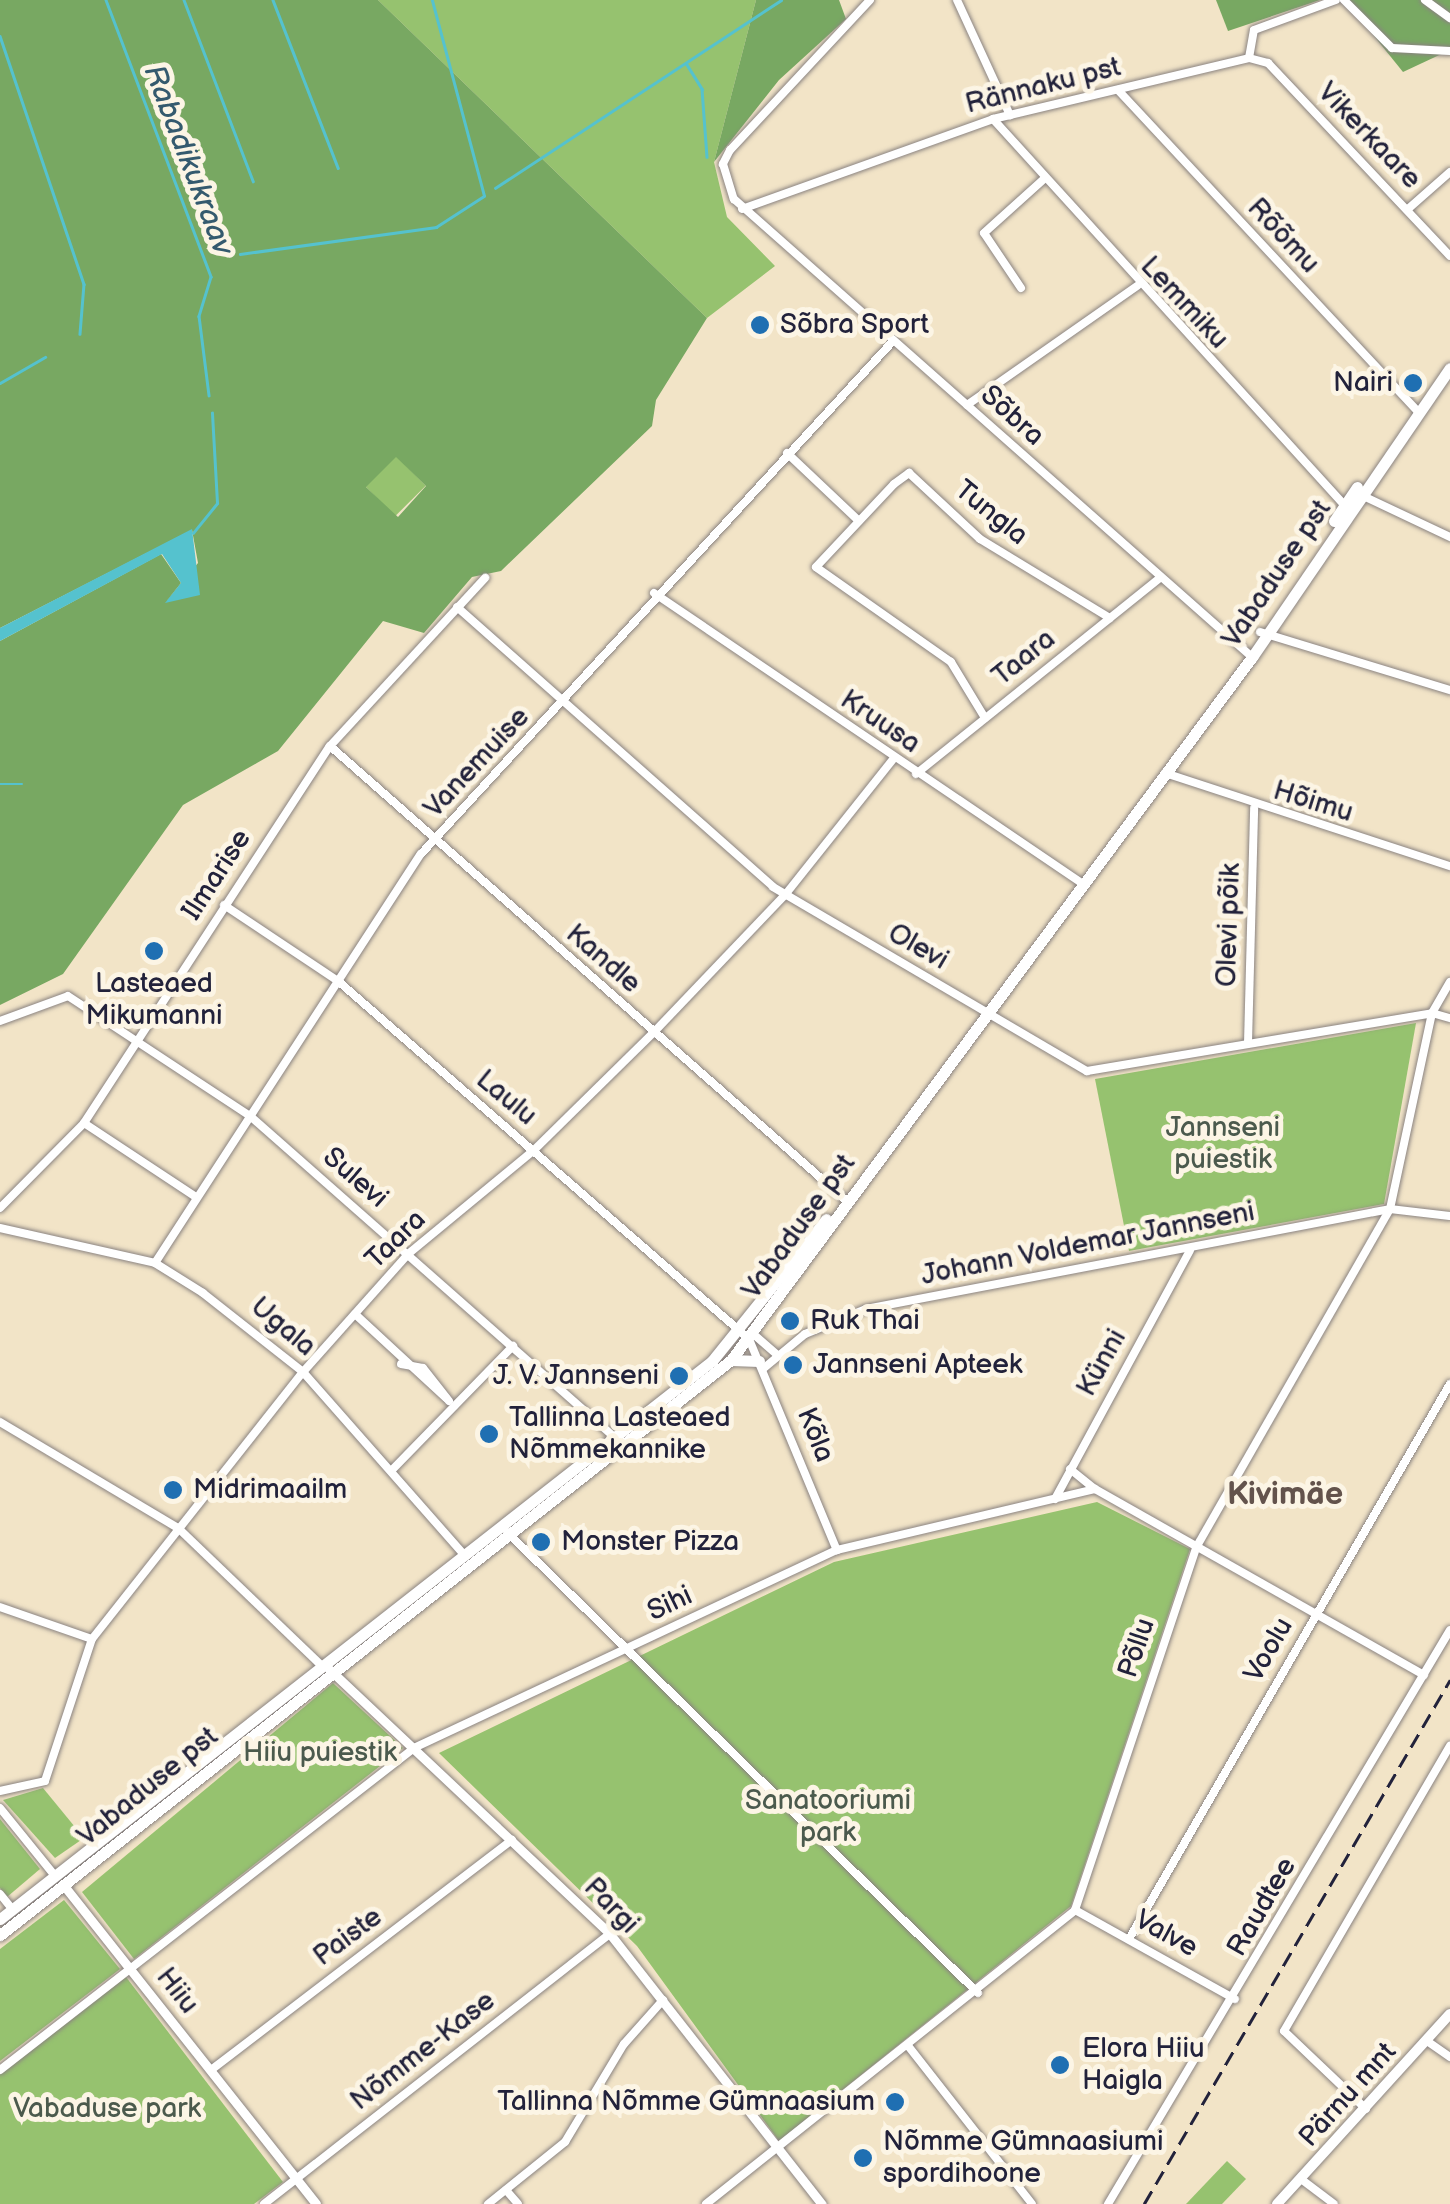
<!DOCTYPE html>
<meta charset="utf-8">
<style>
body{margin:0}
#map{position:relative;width:1450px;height:2204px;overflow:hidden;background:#f2e4c7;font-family:"Balsamiq Sans",sans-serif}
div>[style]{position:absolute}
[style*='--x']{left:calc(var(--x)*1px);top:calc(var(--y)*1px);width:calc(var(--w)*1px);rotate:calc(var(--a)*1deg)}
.green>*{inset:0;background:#96c26f;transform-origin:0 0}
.forest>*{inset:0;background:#78a862}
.water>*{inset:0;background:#55c2ce}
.stream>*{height:2.5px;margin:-1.25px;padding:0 1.25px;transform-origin:1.25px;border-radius:1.25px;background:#55c2ce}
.roads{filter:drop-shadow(0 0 2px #8a8381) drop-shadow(0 0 2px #8a8381)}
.minor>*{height:8px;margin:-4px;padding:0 4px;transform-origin:4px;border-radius:4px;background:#fff}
.tertiary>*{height:9px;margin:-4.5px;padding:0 4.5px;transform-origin:4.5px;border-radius:4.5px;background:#fff}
.secondary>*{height:10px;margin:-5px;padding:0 5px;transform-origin:5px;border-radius:5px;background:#fff}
.trunk>*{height:11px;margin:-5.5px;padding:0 5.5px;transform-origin:5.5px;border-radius:5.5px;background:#fff}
.rail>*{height:2.5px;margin-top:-1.25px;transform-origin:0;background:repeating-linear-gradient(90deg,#22223b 0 15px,transparent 0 23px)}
.dots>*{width:28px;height:28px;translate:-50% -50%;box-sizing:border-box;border:5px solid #fcf5e5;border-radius:50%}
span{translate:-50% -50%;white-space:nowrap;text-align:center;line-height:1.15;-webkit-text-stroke:10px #fcf5e5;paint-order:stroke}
.street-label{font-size:28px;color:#22223b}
.poi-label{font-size:28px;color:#22223b}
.left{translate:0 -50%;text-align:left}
.right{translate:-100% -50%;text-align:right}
.park-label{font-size:28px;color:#4b5a4d}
.water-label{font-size:30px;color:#345a6e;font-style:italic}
.quarter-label{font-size:32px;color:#63534c;font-weight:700}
</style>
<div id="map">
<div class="green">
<div style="clip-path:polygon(378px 0,756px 0,714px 162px,727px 217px,775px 266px,707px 318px)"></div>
<div style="left:396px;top:456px;width:42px;height:43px;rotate:45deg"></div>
<div style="clip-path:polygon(1416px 1023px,1384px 1204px,1129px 1251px,1095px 1079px)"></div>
<div style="clip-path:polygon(1097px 1502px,1190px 1549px,1071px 1906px,779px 2141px,637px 1946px,439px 1753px,834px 1562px)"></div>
<div style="clip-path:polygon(333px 1683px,403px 1748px,134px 1959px,82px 1892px)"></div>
<div style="clip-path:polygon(43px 1788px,84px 1838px,55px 1858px,3px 1800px)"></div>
<div style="clip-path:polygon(0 1819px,40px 1869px,7px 1897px,0 1888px)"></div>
<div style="clip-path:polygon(64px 1900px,120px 1969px,0 2061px,0 1949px)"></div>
<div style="clip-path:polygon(126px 1977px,283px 2182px,254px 2204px,0 2204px,0 2072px)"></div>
<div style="clip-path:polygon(1227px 2161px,1246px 2179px,1222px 2204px,1186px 2204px)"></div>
</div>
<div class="forest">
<div style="clip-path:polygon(evenodd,0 0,378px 0,707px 318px,656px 400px,652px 426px,501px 571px,472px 577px,424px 633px,383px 621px,278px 751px,183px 805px,63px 974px,0 1005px,0 641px,161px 554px,181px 583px,165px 603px,198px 563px,192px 530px,0 628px,0 0,396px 457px,426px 486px,398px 517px,366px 487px,396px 457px)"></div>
<div style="clip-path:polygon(756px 0,839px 0,846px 19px,779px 80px,714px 162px)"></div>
<div style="clip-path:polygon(1216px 0,1320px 0,1228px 31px)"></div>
<div style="clip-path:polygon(1345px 0,1450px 0,1450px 50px,1403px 72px)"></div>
</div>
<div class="water">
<div style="clip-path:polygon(192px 529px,200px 595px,165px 603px,181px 583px,162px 554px,0 641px,0 628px)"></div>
</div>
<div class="stream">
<div style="--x:106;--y:0;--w:296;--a:69.2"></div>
<div style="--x:211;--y:277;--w:41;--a:107.1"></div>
<div style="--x:199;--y:316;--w:80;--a:82.8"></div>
<div style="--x:184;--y:0;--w:194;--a:69.1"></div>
<div style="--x:273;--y:0;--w:180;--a:68.8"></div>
<div style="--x:0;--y:36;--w:262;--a:71.3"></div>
<div style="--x:84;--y:284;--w:50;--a:94.6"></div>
<div style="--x:686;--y:63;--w:31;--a:58"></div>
<div style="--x:702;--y:89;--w:68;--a:85.8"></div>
<div style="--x:495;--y:188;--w:342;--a:-33.3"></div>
<div style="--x:240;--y:254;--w:198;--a:-7.8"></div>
<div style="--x:436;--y:227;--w:57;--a:-32.9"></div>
<div style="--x:484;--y:196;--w:203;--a:-104.9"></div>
<div style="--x:0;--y:383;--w:52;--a:-30"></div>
<div style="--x:193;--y:533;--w:38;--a:-51"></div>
<div style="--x:217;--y:503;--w:90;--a:-93.2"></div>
<div style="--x:0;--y:784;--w:22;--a:0"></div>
</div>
<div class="roads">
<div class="minor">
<div style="--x:870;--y:0;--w:205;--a:133"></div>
<div style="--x:730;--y:150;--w:16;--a:117"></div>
<div style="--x:723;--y:164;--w:37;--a:73"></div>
<div style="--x:734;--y:199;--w:691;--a:41.48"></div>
<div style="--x:957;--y:0;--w:127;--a:65.3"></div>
<div style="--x:1344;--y:0;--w:68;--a:45"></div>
<div style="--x:1392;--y:48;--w:58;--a:3"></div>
<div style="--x:1425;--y:0;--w:31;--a:36"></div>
<div style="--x:1249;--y:58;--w:28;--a:-80"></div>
<div style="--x:1254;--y:30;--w:87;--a:-20.1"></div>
<div style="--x:1118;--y:90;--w:439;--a:47"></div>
<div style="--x:993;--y:119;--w:526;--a:47.7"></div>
<div style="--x:742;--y:209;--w:267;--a:-19.7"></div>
<div style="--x:993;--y:119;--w:263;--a:-13.4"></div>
<div style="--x:1249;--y:58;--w:20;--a:15"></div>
<div style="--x:1268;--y:63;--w:265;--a:46.7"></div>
<div style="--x:1408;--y:209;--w:56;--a:-41.4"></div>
<div style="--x:1021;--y:288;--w:66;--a:-123.9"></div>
<div style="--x:984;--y:233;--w:81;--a:-42"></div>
<div style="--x:967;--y:405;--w:208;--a:-35"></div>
<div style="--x:787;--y:453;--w:99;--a:43.4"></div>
<div style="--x:1359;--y:494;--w:101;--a:25.3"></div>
<div style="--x:654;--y:593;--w:518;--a:34.15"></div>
<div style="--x:457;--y:607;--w:422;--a:41.5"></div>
<div style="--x:773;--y:887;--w:364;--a:30.4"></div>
<div style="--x:1087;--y:1071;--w:350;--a:-9.5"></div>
<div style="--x:1432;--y:1013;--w:19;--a:16"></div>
<div style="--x:1260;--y:632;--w:199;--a:17"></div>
<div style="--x:985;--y:718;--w:66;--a:-121.3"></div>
<div style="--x:951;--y:662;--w:165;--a:-144.9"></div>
<div style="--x:816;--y:567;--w:114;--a:-46.8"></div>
<div style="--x:894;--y:484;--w:19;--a:-36"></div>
<div style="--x:909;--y:473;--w:97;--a:42.9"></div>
<div style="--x:980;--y:539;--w:152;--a:31.3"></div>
<div style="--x:330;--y:746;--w:690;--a:41.36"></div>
<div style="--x:1165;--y:773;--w:300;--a:18.1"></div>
<div style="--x:916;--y:774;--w:313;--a:-38.8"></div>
<div style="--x:224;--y:905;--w:137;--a:33.7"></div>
<div style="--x:338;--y:981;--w:545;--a:41.06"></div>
<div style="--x:749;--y:1339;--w:229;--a:67.4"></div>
<div style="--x:0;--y:1021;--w:72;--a:-20.2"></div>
<div style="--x:68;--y:996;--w:218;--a:33.4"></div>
<div style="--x:250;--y:1116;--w:488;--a:41.4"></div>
<div style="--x:1248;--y:1043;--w:235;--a:-88.5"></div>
<div style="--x:84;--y:1123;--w:134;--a:33.5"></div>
<div style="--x:0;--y:1208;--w:120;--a:-45.3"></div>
<div style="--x:84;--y:1123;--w:450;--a:-56.9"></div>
<div style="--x:330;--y:746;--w:229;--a:-47.3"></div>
<div style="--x:0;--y:1228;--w:159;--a:12.7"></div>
<div style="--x:155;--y:1263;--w:57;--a:32"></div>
<div style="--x:203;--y:1293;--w:127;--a:38.3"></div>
<div style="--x:303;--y:1372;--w:245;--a:48.6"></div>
<div style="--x:155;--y:1263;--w:488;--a:-57"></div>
<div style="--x:421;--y:854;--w:697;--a:-47.38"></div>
<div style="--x:355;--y:1314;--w:124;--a:42.7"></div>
<div style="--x:751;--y:1332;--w:35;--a:41"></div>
<div style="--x:401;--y:1364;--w:22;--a:10"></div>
<div style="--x:423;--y:1368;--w:42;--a:51.8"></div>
<div style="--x:764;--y:1368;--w:53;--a:-39.7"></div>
<div style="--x:805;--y:1334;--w:66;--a:-22.3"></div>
<div style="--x:866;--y:1309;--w:533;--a:-10.8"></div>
<div style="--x:1390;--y:1209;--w:60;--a:6.7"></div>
<div style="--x:0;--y:1422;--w:207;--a:30.8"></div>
<div style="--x:178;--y:1528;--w:199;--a:43.8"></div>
<div style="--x:1070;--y:1469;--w:32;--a:39"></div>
<div style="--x:391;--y:1471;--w:175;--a:-45.7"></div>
<div style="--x:1055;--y:1499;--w:283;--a:-61.5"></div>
<div style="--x:507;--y:1532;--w:659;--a:44.39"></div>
<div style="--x:0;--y:1607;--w:97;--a:19.2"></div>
<div style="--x:0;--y:1791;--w:46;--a:-12.5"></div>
<div style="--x:45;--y:1781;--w:150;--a:-71.7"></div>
<div style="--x:92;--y:1639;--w:340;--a:-51.7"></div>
<div style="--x:303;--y:1372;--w:158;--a:-48.3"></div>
<div style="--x:408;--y:1254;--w:162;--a:-39.5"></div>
<div style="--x:533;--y:1151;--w:168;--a:-44.5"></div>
<div style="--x:653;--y:1033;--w:191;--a:-46.3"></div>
<div style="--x:785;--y:895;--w:174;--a:-51.5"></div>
<div style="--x:0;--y:1808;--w:87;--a:51"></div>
<div style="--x:0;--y:1894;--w:19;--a:51"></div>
<div style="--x:1075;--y:1910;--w:183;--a:29.1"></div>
<div style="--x:1129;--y:1939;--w:641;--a:-59.96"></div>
<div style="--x:1427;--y:2041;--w:28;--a:35"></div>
<div style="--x:909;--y:2047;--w:199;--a:51.9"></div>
<div style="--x:0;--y:2070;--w:524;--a:-37.87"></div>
<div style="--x:414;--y:1748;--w:467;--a:-25.1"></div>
<div style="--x:837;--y:1550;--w:265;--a:-13.3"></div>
<div style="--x:1095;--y:1489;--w:378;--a:29.5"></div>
<div style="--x:211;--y:2070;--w:379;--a:-37.4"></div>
<div style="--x:1366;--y:2109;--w:113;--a:-136.4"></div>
<div style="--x:1284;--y:2031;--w:330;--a:-59.8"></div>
<div style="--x:1301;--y:2179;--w:41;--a:37.1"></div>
<div style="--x:506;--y:2190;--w:18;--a:49"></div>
<div style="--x:264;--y:2204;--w:439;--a:-38"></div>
<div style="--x:488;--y:2204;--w:99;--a:-38.8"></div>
<div style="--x:565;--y:2142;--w:114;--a:-59"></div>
<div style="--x:624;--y:2044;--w:59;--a:-48.4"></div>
<div style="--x:706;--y:2204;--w:472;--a:-38.5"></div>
<div style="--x:1075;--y:1910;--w:384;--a:-71.5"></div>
<div style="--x:1197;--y:1546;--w:388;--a:-60.2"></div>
<div style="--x:1390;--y:1209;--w:200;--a:-77.9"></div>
<div style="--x:1432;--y:1013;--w:36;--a:-60"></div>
<div style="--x:1108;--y:2204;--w:668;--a:-59.21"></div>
</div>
<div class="tertiary">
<div style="--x:329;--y:1669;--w:386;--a:43.3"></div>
<div style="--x:610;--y:1934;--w:343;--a:51.9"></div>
<div style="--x:65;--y:1887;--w:404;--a:51.6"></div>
</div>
<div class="secondary">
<div style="--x:1277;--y:2204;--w:257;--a:-47.7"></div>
</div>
<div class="trunk">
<div style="--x:1334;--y:521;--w:41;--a:-55.9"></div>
<div style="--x:731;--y:1360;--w:28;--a:2"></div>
<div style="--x:0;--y:1919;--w:905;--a:-38.09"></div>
<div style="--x:712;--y:1361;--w:182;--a:-51.2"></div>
<div style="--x:0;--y:1935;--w:930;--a:-38.19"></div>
<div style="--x:731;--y:1360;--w:875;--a:-53.46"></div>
<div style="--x:1252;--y:657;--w:350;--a:-55.6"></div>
</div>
</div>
<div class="rail">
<div style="--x:1144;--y:2204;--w:607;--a:-59.72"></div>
</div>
<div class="dots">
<div style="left:760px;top:325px;background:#1f6fb2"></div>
<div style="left:1413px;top:383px;background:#1f6fb2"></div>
<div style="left:154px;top:951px;background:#1f6fb2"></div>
<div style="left:790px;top:1321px;background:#1f6fb2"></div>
<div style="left:793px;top:1365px;background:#1f6fb2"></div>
<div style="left:679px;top:1376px;background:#1f6fb2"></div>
<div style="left:489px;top:1434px;background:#1f6fb2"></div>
<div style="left:173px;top:1490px;background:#1f6fb2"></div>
<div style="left:541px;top:1542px;background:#1f6fb2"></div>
<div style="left:1060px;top:2065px;background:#1f6fb2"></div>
<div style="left:895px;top:2102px;background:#1f6fb2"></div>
<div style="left:863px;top:2158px;background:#1f6fb2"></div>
</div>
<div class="street-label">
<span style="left:1043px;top:86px;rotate:-14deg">Rännaku pst</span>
<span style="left:1369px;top:136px;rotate:46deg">Vikerkaare</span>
<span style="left:1283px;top:236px;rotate:47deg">Rõõmu</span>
<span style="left:1184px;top:303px;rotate:47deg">Lemmiku</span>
<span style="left:1012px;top:416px;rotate:42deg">Sõbra</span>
<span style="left:991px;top:513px;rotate:39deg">Tungla</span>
<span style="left:1277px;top:574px;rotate:-56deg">Vabaduse pst</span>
<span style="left:1024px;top:658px;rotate:-39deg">Taara</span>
<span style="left:880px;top:722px;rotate:34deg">Kruusa</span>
<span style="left:477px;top:763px;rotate:-47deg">Vanemuise</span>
<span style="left:1313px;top:802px;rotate:17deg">Hõimu</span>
<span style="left:217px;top:875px;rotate:-57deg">Ilmarise</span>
<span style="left:1229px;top:925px;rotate:-88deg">Olevi põik</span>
<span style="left:918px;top:947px;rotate:30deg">Olevi</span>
<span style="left:603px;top:959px;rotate:41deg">Kandle</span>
<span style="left:506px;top:1098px;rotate:40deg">Laulu</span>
<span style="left:355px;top:1178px;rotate:41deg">Sulevi</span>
<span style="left:799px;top:1227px;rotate:-54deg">Vabaduse pst</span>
<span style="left:396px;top:1240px;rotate:-44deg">Taara</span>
<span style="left:1088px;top:1244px;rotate:-11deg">Johann Voldemar Jannseni</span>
<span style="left:283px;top:1327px;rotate:40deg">Ugala</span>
<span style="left:1102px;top:1363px;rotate:-61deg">Künni</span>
<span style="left:815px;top:1435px;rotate:68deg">Kõla</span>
<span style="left:670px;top:1604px;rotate:-25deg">Sihi</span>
<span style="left:1137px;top:1648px;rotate:-71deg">Põllu</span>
<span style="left:1269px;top:1650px;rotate:-60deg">Voolu</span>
<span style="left:148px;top:1787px;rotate:-39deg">Vabaduse pst</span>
<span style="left:611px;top:1906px;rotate:46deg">Pargi</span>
<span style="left:1262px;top:1907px;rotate:-60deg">Raudtee</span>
<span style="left:1166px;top:1934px;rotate:29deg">Valve</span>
<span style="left:348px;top:1937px;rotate:-37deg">Paiste</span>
<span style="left:177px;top:1991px;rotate:52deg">Hiiu</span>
<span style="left:423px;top:2051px;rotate:-38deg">Nõmme-Kase</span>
<span style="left:1348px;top:2095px;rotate:-48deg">Pärnu mnt</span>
</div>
<div class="poi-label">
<span class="left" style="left:780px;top:325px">Sõbra Sport</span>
<span class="right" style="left:1393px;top:383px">Nairi</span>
<span style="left:154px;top:1000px">Lasteaed<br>Mikumanni</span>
<span class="left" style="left:810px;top:1321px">Ruk Thai</span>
<span class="left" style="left:813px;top:1365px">Jannseni Apteek</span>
<span class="right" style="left:659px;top:1376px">J. V. Jannseni</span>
<span class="left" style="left:509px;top:1434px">Tallinna Lasteaed<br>Nõmmekannike</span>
<span class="left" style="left:193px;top:1490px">Midrimaailm</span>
<span class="left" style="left:561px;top:1542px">Monster Pizza</span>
<span class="left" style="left:1082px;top:2065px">Elora Hiiu<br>Haigla</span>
<span class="right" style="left:875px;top:2102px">Tallinna Nõmme Gümnaasium</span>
<span class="left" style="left:883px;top:2158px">Nõmme Gümnaasiumi<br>spordihoone</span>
</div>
<div class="park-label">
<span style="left:1223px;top:1144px">Jannseni<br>puiestik</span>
<span style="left:320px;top:1753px">Hiiu puiestik</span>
<span style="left:828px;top:1817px">Sanatooriumi<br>park</span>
<span style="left:107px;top:2109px">Vabaduse park</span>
</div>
<div class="water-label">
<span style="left:188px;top:160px;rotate:69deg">Rabadikukraav</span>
</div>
<div class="quarter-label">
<span style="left:1285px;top:1495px">Kivimäe</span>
</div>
</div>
